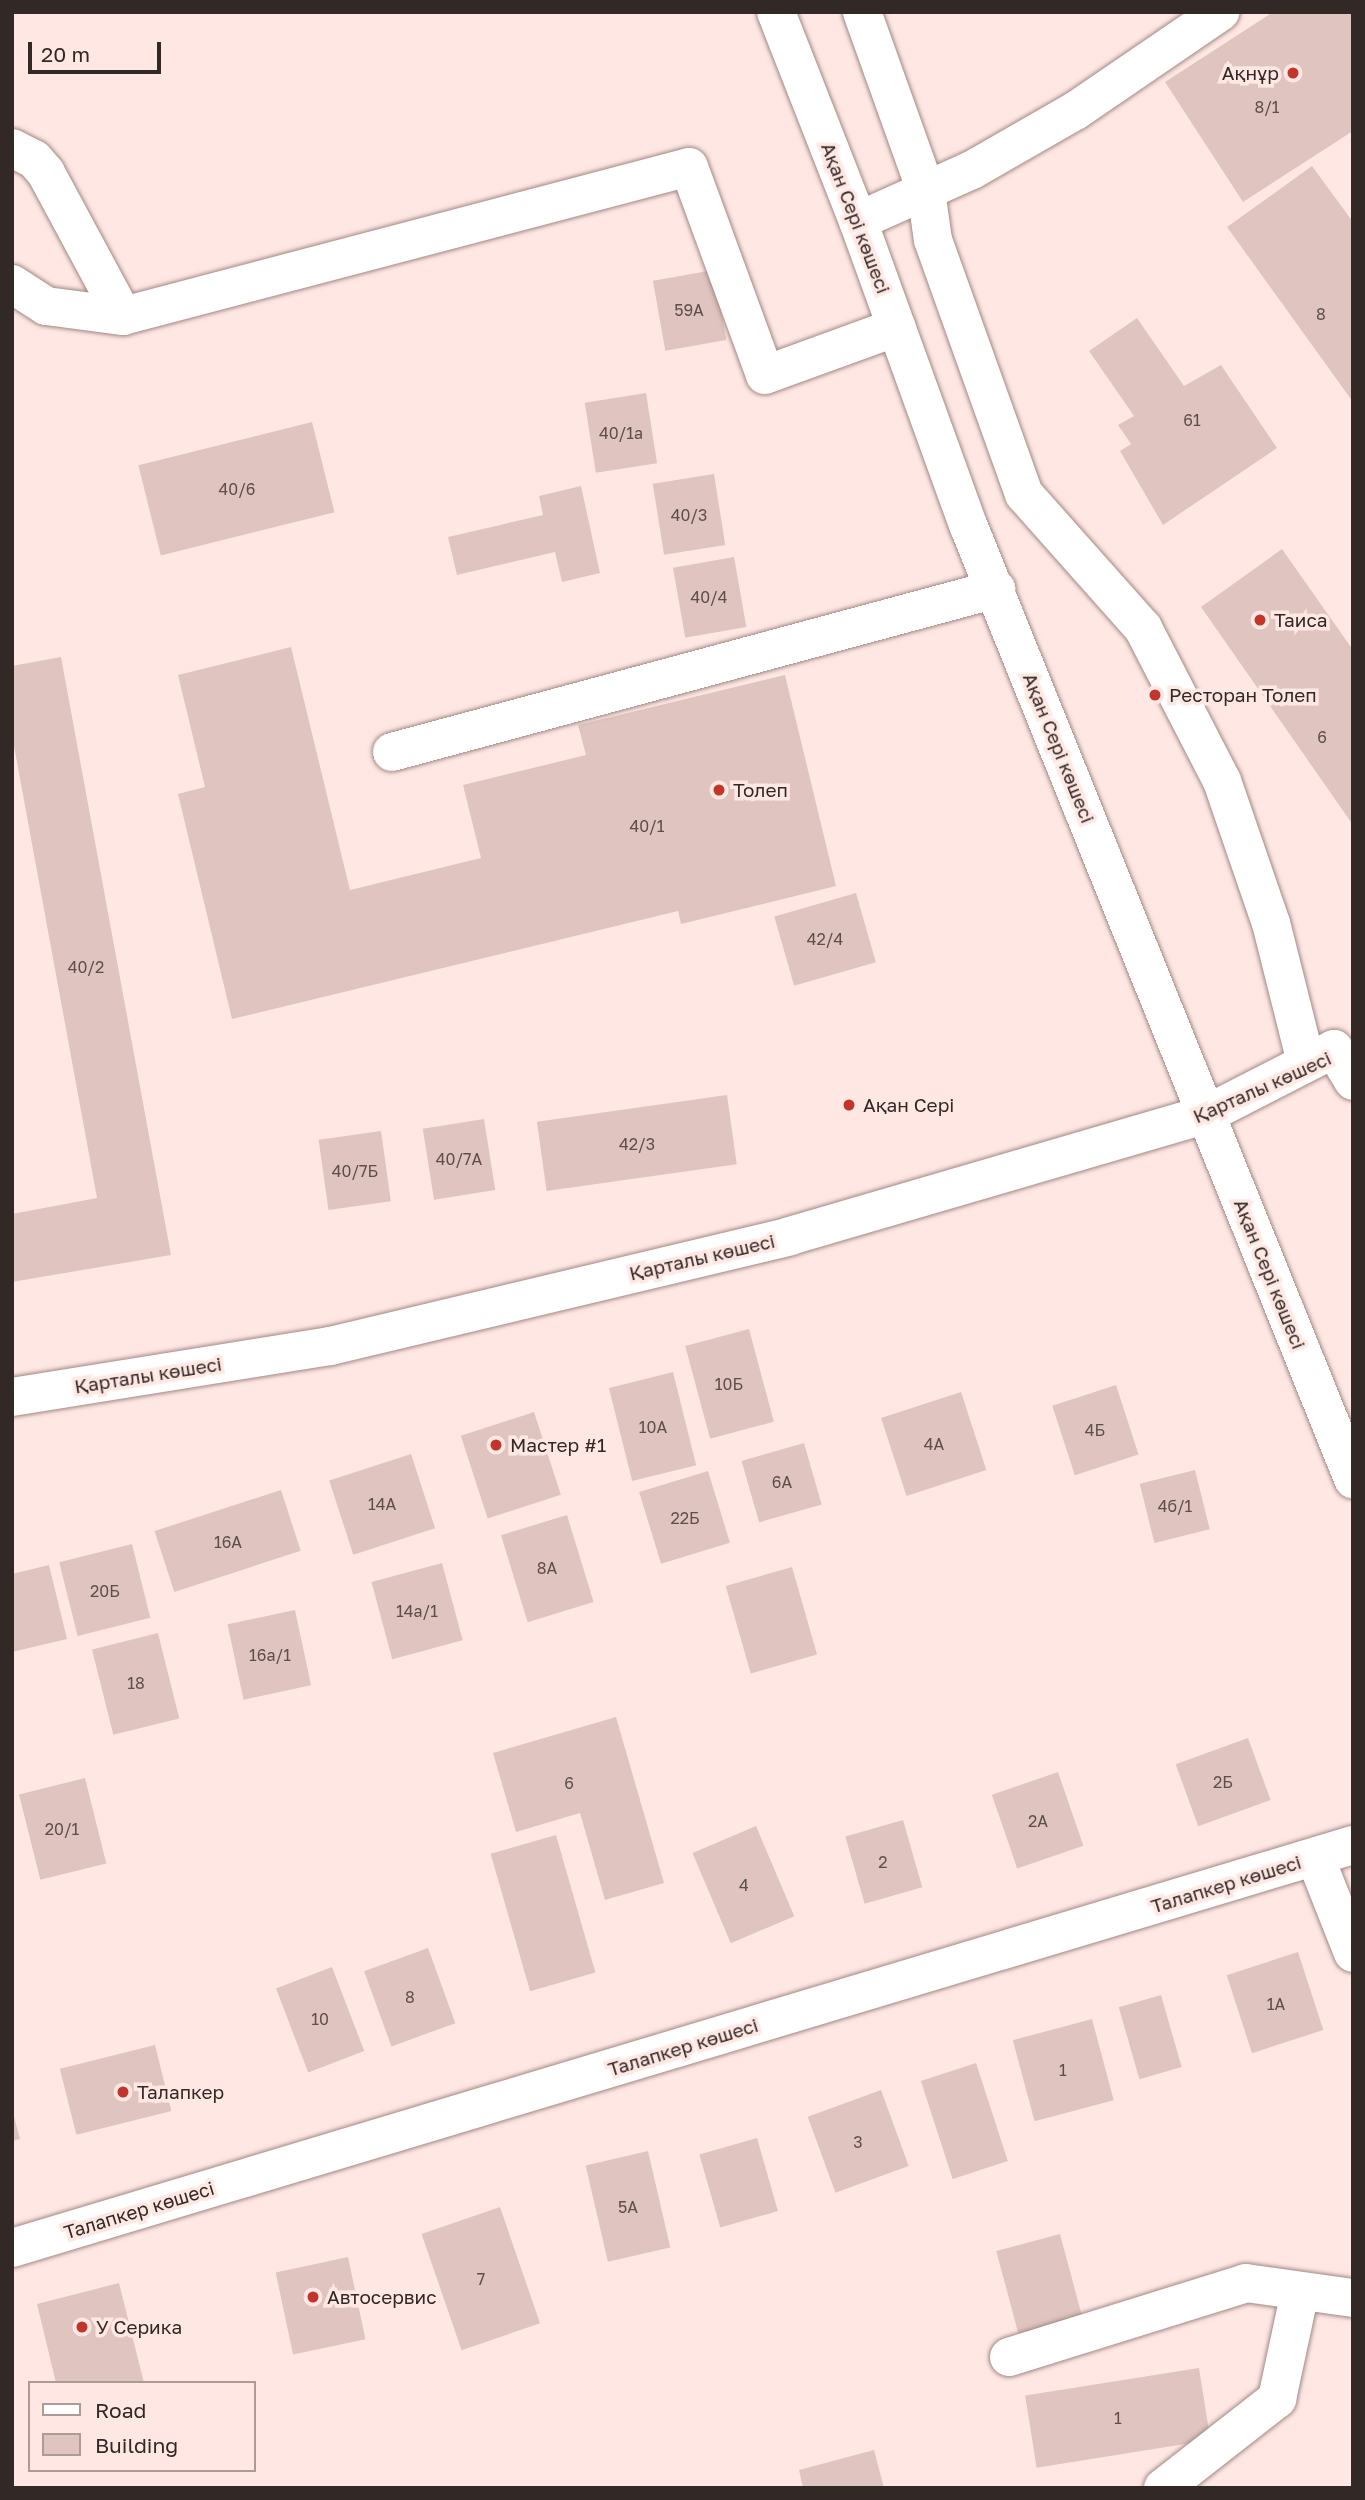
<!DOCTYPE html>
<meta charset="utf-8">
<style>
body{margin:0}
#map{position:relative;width:1365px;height:2500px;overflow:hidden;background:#ffe8e4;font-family:"Golos Text",sans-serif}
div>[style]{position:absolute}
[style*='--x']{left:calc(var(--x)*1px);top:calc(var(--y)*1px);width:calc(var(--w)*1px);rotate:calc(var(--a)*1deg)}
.building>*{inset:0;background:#e0c4c0;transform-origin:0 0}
.roads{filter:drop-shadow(0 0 2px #a38884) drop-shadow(0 0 2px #a38884)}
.minor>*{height:38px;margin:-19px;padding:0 19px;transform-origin:19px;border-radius:19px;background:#fff}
.dots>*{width:19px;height:19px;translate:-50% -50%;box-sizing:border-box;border:4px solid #ffe8e4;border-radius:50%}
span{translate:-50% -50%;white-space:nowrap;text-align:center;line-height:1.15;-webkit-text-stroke:7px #ffe8e4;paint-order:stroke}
.number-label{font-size:16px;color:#5e4f4c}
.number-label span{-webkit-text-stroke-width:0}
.poi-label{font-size:19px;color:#322826}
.right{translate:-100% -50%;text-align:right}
.left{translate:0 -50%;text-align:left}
.street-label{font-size:19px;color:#322826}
.frame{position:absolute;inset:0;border:14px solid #322826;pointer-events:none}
.legend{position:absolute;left:28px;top:2381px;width:228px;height:91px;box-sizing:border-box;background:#ffe8e4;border:2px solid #ad9b98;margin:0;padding:9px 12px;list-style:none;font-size:21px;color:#322826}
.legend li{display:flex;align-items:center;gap:14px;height:35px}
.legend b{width:35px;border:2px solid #ad9b98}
.scale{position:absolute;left:28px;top:42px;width:133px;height:32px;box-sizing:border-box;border:4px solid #322826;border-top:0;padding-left:9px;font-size:21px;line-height:24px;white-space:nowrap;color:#322826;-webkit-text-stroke:5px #ffe8e4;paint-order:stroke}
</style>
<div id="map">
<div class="building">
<div style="clip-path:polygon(1273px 12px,1353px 12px,1353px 131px,1243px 202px,1165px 82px)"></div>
<div style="clip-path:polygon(1312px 166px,1353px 222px,1353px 402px,1227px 227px)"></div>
<div style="left:714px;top:270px;width:71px;height:62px;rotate:80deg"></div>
<div style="clip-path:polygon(1137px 318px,1184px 386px,1221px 365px,1277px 448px,1163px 525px,1120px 451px,1131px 444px,1118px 425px,1134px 416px,1089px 351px)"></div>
<div style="left:646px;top:393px;width:71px;height:62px;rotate:81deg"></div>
<div style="left:312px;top:422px;width:93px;height:179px;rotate:76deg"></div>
<div style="left:714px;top:474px;width:72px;height:62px;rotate:81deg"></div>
<div style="clip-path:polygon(581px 486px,600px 573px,562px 582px,555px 552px,457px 575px,448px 537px,543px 515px,539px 496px)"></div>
<div style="clip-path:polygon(1282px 549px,1353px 650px,1353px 825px,1201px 607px)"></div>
<div style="left:734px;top:557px;width:71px;height:62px;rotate:80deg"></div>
<div style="clip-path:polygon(291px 647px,350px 890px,481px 858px,463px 785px,586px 755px,578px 725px,785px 675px,836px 886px,681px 924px,678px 911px,232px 1019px,178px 794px,205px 787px,178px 675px)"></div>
<div style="clip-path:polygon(61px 657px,171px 1255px,12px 1282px,12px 1214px,97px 1198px,12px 735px,12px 666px)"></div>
<div style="left:856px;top:893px;width:72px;height:85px;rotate:74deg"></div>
<div style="left:727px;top:1095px;width:70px;height:192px;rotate:82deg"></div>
<div style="left:484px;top:1119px;width:72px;height:62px;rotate:81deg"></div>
<div style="left:381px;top:1131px;width:71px;height:63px;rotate:82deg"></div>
<div style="left:749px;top:1329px;width:96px;height:66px;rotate:75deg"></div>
<div style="left:673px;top:1372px;width:96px;height:66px;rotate:76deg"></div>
<div style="left:1116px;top:1385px;width:73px;height:67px;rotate:72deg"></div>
<div style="left:961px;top:1392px;width:82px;height:84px;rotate:72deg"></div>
<div style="left:534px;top:1412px;width:87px;height:77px;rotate:72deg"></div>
<div style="left:804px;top:1443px;width:64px;height:65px;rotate:74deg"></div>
<div style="left:411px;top:1454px;width:78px;height:86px;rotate:72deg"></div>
<div style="left:1195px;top:1470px;width:61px;height:57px;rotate:76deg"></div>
<div style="left:708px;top:1471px;width:75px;height:72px;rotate:73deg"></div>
<div style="left:281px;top:1490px;width:64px;height:133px;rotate:72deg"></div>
<div style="left:567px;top:1515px;width:91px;height:69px;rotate:73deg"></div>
<div style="left:132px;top:1544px;width:76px;height:75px;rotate:76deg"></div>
<div style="left:442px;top:1563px;width:80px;height:73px;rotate:75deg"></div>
<div style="clip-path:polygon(49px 1565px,67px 1639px,12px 1652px,12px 1574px)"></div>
<div style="left:792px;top:1567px;width:91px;height:69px;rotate:74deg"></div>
<div style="left:295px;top:1610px;width:77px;height:69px;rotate:78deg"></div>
<div style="left:158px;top:1633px;width:88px;height:68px;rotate:76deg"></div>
<div style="clip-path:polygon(616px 1717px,664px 1883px,605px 1900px,580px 1813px,516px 1832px,493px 1753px)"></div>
<div style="left:1248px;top:1738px;width:66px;height:77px;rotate:70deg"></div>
<div style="left:1058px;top:1772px;width:78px;height:70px;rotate:71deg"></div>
<div style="left:85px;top:1778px;width:88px;height:68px;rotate:76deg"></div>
<div style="left:903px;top:1820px;width:70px;height:60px;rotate:74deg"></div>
<div style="left:756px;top:1826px;width:98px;height:69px;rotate:67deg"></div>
<div style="left:556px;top:1835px;width:143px;height:68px;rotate:74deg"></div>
<div style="left:428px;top:1948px;width:80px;height:68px;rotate:70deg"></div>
<div style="left:1298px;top:1952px;width:82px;height:75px;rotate:72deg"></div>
<div style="left:332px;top:1967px;width:90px;height:60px;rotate:69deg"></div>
<div style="left:1161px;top:1995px;width:75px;height:44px;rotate:74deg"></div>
<div style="left:1092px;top:2019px;width:84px;height:82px;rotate:75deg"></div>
<div style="left:155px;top:2045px;width:68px;height:98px;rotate:76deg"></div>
<div style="left:976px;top:2063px;width:103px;height:58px;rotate:72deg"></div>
<div style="left:881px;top:2090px;width:81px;height:78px;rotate:70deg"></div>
<div style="clip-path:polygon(12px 2109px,20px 2139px,12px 2141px)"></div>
<div style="left:757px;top:2138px;width:76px;height:60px;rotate:74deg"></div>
<div style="left:648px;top:2151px;width:99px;height:64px;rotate:77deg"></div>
<div style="left:500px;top:2207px;width:123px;height:83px;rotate:71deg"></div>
<div style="left:1060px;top:2234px;width:92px;height:66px;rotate:75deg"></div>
<div style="left:348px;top:2257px;width:84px;height:74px;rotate:78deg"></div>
<div style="clip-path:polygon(119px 2283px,144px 2383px,56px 2383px,37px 2304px)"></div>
<div style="left:1199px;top:2368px;width:73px;height:176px;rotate:81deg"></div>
<div style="clip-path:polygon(874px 2450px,884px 2488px,803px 2488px,799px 2470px)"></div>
</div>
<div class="roads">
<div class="minor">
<div style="--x:776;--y:12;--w:225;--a:68.6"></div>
<div style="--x:858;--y:221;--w:326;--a:70.1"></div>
<div style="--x:969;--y:527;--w:1027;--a:68.03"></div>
<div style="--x:862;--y:12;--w:190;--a:70.3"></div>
<div style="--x:926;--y:191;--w:49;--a:81.9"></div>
<div style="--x:933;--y:240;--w:270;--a:70.3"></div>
<div style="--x:1024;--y:494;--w:179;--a:48.4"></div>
<div style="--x:1143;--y:628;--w:172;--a:62.7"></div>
<div style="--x:1222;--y:781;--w:150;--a:71"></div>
<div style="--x:1271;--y:923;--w:143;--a:75.9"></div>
<div style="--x:12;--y:148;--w:25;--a:27"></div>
<div style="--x:34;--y:159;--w:18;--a:49"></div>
<div style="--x:46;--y:173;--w:162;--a:61.7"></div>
<div style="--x:123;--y:316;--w:585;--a:-14.75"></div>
<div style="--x:689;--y:167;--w:221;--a:69.9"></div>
<div style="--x:765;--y:375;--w:140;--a:-20"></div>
<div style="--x:858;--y:221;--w:125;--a:-24.1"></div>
<div style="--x:972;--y:170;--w:119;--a:-29.8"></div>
<div style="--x:1075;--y:111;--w:176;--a:-34.3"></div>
<div style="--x:12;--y:284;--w:40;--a:32.9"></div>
<div style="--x:46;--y:306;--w:78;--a:7.4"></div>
<div style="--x:392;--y:752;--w:626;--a:-15.1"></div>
<div style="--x:12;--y:1397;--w:322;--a:-9.1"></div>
<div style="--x:330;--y:1346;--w:473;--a:-13.4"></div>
<div style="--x:790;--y:1236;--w:432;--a:-16.3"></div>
<div style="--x:1205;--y:1115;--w:145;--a:-27.1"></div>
<div style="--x:1334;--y:1049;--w:37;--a:59"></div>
<div style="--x:1315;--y:1857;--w:103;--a:68.4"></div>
<div style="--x:12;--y:2248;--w:1400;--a:-16.73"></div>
<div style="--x:1009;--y:2357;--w:248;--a:-17.3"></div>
<div style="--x:1246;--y:2283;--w:108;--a:8"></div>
<div style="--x:1163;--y:2488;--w:145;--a:-38"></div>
<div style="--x:1277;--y:2399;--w:109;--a:-77.9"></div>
</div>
</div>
<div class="dots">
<div style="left:1293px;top:73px;background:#c2352b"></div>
<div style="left:1260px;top:620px;background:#c2352b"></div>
<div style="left:1155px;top:695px;background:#c2352b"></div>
<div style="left:719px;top:790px;background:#c2352b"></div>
<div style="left:849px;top:1105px;background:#c2352b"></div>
<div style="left:496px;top:1445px;background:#c2352b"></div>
<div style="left:123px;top:2092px;background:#c2352b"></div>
<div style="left:313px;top:2297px;background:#c2352b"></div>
<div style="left:82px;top:2327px;background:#c2352b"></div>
</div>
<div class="number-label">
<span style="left:1267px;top:107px">8/1</span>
<span style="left:689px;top:310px">59А</span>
<span style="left:1321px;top:314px">8</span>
<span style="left:1192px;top:420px">61</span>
<span style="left:621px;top:433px">40/1а</span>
<span style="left:237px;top:489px">40/6</span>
<span style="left:689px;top:515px">40/3</span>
<span style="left:709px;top:597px">40/4</span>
<span style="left:1322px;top:737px">6</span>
<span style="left:647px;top:826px">40/1</span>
<span style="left:825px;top:939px">42/4</span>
<span style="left:86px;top:967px">40/2</span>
<span style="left:637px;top:1144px">42/3</span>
<span style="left:459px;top:1159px">40/7А</span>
<span style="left:355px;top:1171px">40/7Б</span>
<span style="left:729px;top:1384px">10Б</span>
<span style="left:653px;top:1427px">10А</span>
<span style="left:1095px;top:1430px">4Б</span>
<span style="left:934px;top:1444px">4А</span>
<span style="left:782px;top:1482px">6А</span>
<span style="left:382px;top:1504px">14А</span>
<span style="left:1175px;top:1506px">4б/1</span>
<span style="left:685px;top:1518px">22Б</span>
<span style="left:228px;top:1542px">16А</span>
<span style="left:547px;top:1568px">8А</span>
<span style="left:105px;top:1591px">20Б</span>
<span style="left:417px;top:1611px">14а/1</span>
<span style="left:270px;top:1655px">16а/1</span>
<span style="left:136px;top:1683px">18</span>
<span style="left:1223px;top:1782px">2Б</span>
<span style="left:569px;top:1783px">6</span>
<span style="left:1038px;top:1821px">2А</span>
<span style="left:62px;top:1829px">20/1</span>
<span style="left:883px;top:1862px">2</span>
<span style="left:744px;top:1885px">4</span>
<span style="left:410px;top:1997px">8</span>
<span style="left:1276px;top:2004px">1А</span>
<span style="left:320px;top:2019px">10</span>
<span style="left:1063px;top:2070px">1</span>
<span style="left:858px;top:2142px">3</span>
<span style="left:628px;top:2207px">5А</span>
<span style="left:481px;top:2279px">7</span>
<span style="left:1118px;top:2418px">1</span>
</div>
<div class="poi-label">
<span class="right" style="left:1279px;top:73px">Ақнұр</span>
<span class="left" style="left:1274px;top:620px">Таиса</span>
<span class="left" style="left:1169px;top:695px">Ресторан Толеп</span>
<span class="left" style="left:733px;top:790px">Толеп</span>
<span class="left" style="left:863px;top:1105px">Ақан Серi</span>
<span class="left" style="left:510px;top:1445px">Мастер #1</span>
<span class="left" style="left:137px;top:2092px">Талапкер</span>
<span class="left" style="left:327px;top:2297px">Автосервис</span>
<span class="left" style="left:96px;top:2327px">У Серика</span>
</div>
<div class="street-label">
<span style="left:856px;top:218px;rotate:69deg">Ақан Сері көшесі</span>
<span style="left:1059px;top:748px;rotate:68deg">Ақан Сері көшесі</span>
<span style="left:1262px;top:1087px;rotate:-24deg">Қарталы көшесі</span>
<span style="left:702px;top:1257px;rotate:-13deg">Қарталы көшесі</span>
<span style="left:1270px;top:1274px;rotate:68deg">Ақан Сері көшесі</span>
<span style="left:148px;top:1375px;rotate:-9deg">Қарталы көшесі</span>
<span style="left:1226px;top:1884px;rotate:-17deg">Талапкер көшесі</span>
<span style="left:683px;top:2047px;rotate:-17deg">Талапкер көшесі</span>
<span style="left:139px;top:2210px;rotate:-17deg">Талапкер көшесі</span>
</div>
<div class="frame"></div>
<ul class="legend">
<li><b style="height:9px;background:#fff"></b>Road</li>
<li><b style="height:19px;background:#e0c4c0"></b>Building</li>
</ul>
<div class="scale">20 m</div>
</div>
